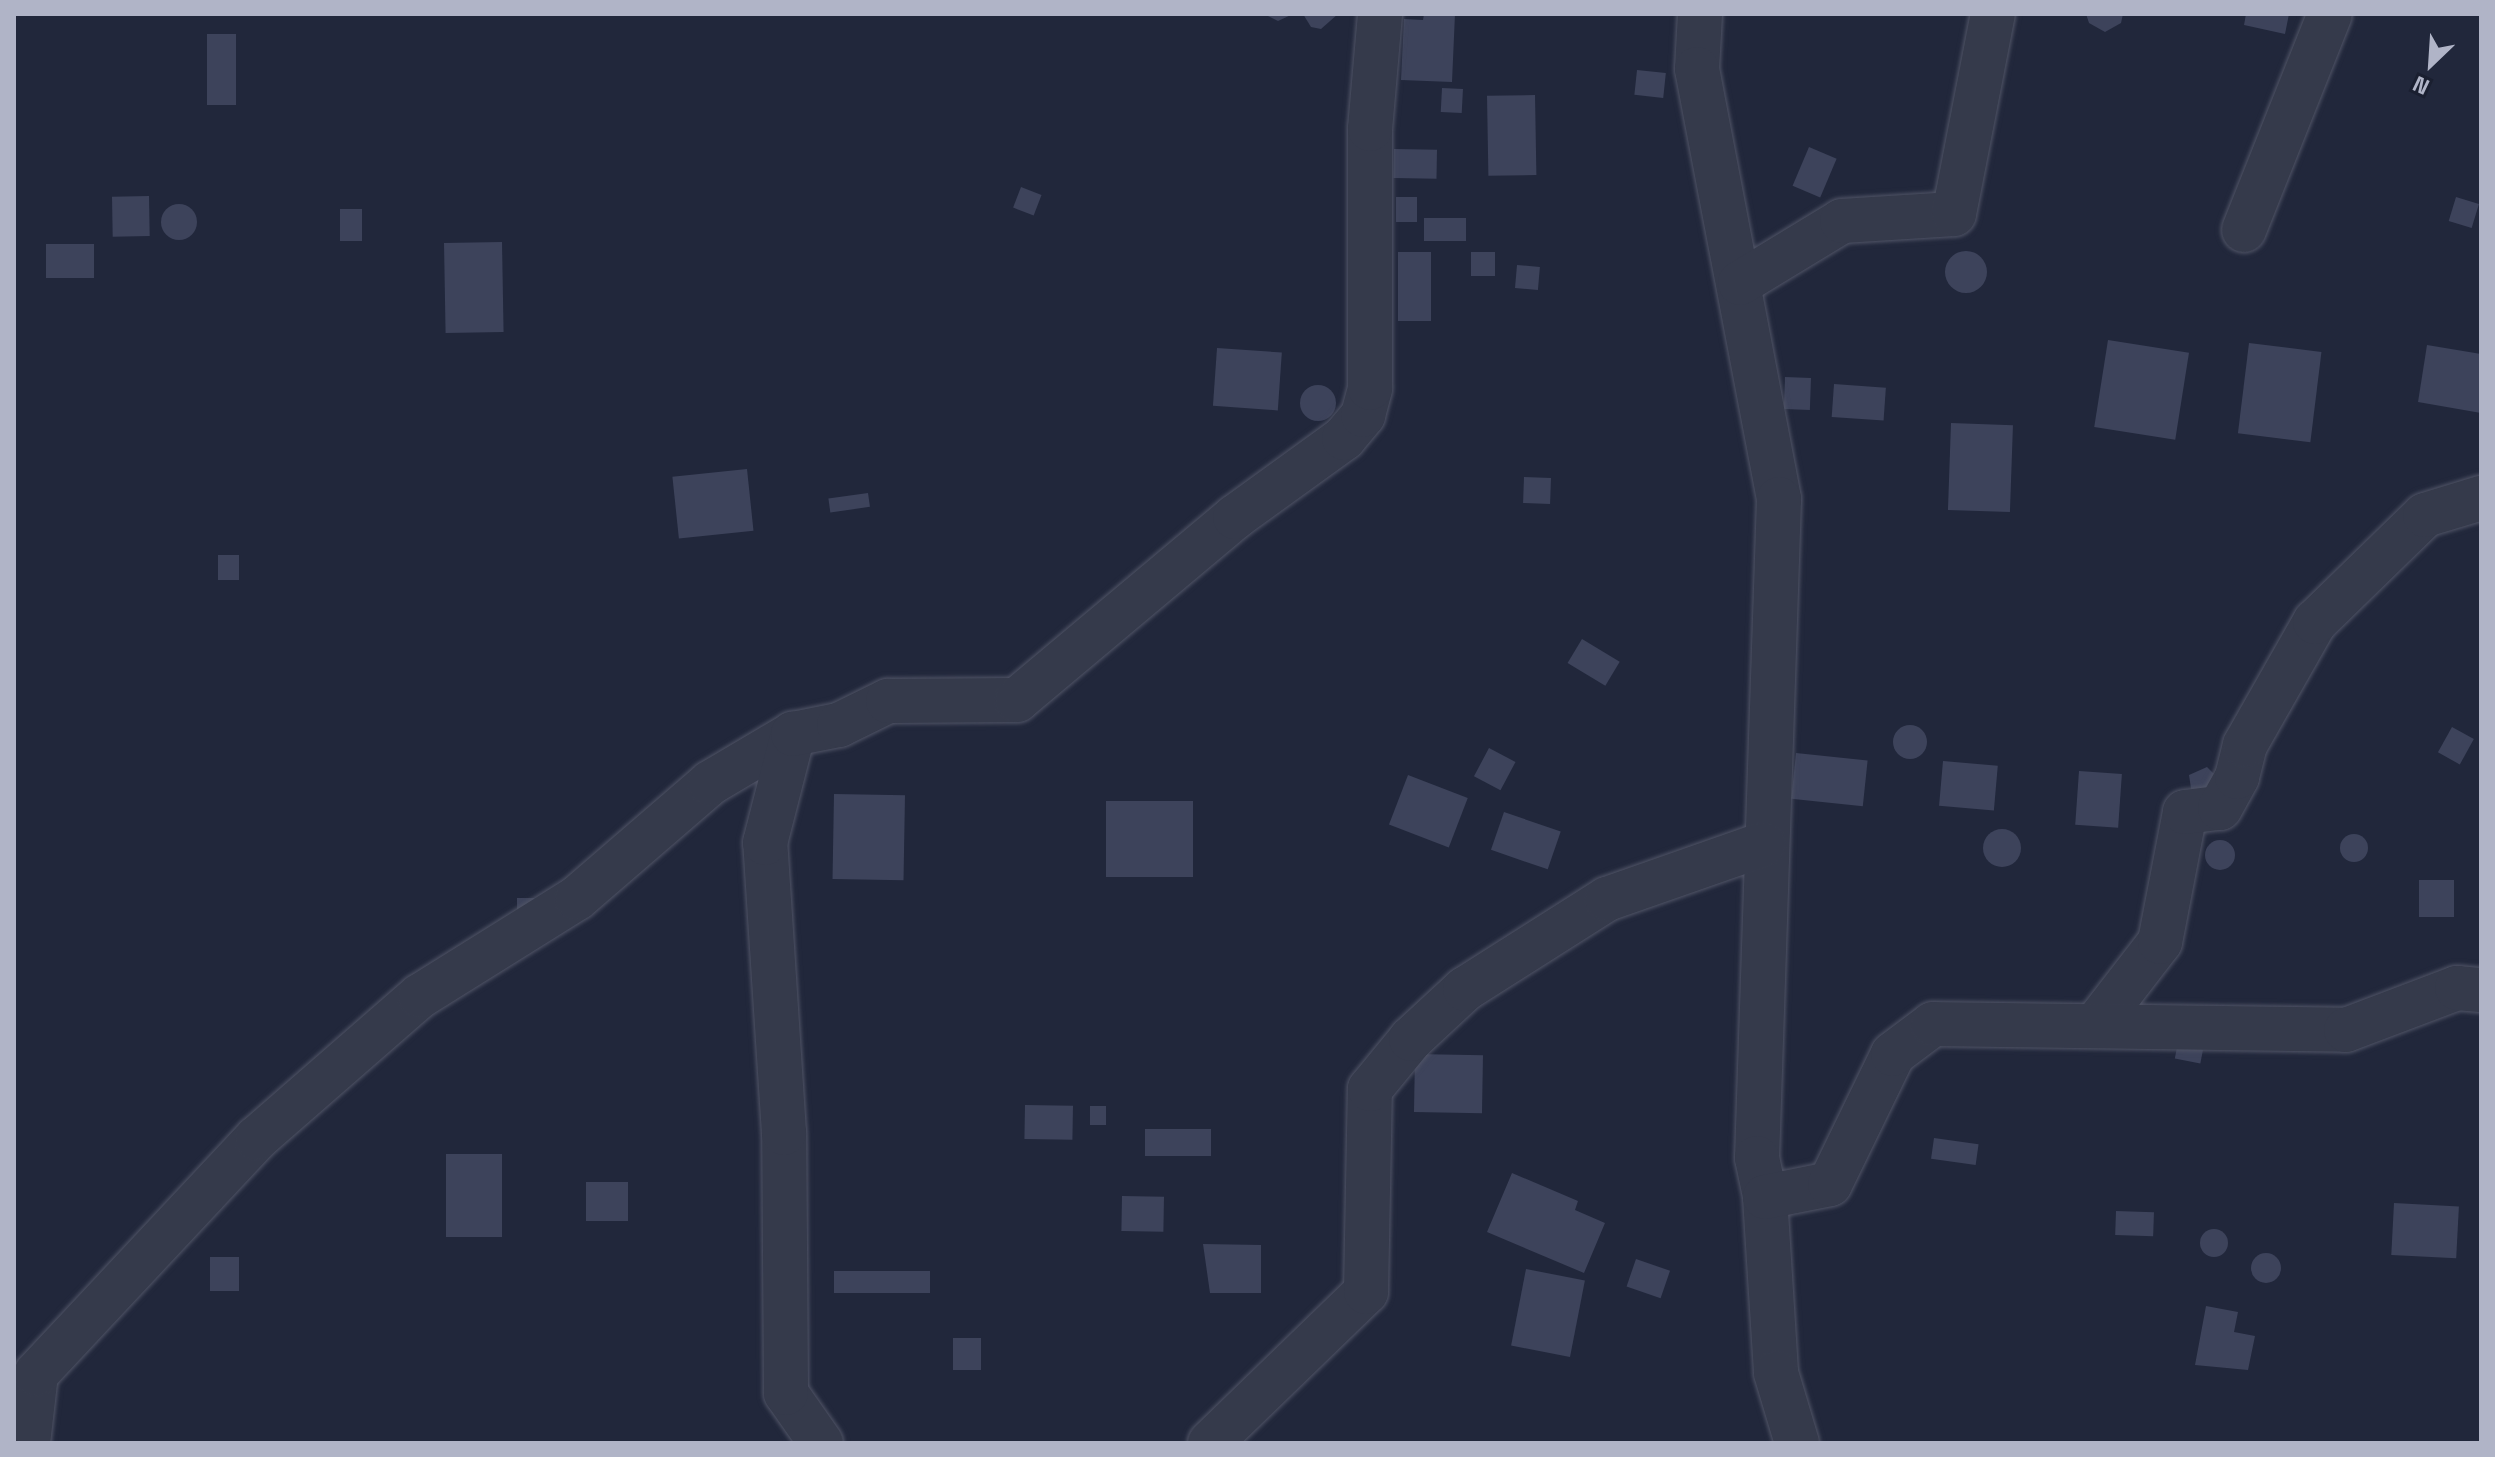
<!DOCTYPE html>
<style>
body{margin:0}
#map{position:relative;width:2495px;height:1457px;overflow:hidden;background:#21273b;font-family:"Space Grotesk",sans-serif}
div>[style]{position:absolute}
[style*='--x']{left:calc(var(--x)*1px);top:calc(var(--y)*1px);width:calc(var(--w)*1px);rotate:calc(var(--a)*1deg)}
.building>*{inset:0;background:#3d435b;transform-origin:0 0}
.round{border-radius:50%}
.roads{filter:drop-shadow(0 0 2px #505466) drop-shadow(0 0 2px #505466)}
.minor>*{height:44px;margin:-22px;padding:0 22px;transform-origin:22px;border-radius:22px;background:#353a4b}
span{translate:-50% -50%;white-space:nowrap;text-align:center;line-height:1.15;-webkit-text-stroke:8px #1a1f30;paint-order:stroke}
.frame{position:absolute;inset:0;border:16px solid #b0b4c7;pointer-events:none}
.north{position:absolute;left:2391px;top:24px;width:80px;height:80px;-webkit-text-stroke:6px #1a1f30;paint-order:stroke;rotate:205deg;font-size:22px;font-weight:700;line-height:32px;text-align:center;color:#b0b4c7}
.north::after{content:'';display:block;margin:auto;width:28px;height:36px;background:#b0b4c7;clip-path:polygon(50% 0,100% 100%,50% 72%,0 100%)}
</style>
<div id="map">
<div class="building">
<div style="clip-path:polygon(1264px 14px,1293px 14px,1278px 21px)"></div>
<div style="clip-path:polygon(1303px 14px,1338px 14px,1321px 29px,1311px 27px)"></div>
<div style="clip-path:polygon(1424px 14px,1455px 14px,1452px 82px,1401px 80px,1404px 19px,1423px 20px)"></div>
<div style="clip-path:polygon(2086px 14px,2123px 14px,2121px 23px,2105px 32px,2089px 23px)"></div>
<div style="clip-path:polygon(2246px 14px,2289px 14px,2285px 34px,2244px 25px)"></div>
<div style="left:207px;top:34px;width:29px;height:71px"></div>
<div style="left:1637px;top:70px;width:29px;height:25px;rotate:6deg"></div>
<div style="left:1442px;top:88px;width:21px;height:24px;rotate:3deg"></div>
<div style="left:1535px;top:95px;width:80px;height:48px;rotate:89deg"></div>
<div style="left:1809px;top:147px;width:30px;height:42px;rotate:23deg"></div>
<div style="left:1394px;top:149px;width:43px;height:29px;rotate:1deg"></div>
<div style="left:1021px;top:187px;width:22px;height:22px;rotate:21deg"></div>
<div style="left:149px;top:196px;width:40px;height:37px;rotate:89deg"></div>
<div style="left:1396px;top:197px;width:21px;height:25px"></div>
<div style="left:2456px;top:197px;width:24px;height:25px;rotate:17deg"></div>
<div class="round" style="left:161px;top:204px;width:36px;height:36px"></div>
<div style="left:362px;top:209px;width:32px;height:22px;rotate:90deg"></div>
<div style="left:1424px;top:218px;width:42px;height:23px"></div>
<div style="left:502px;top:242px;width:90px;height:58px;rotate:89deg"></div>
<div style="left:46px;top:244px;width:48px;height:34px"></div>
<div class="round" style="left:1945px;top:251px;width:42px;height:42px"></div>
<div style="left:1398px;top:252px;width:33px;height:69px"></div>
<div style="left:1495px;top:252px;width:24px;height:24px;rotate:90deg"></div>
<div style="left:1517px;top:265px;width:23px;height:23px;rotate:5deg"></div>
<div style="left:2108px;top:340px;width:82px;height:88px;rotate:9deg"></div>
<div style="left:2249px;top:343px;width:73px;height:91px;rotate:7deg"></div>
<div style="clip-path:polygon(2427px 345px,2481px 354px,2481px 413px,2418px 402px)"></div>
<div style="left:1217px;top:348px;width:65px;height:58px;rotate:4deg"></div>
<div style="left:1785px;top:377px;width:26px;height:32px;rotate:2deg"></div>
<div style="left:1834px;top:384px;width:52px;height:33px;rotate:4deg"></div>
<div class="round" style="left:1300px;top:385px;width:36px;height:36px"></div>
<div style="left:1951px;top:423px;width:62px;height:87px;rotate:2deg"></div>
<div style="left:747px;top:469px;width:62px;height:75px;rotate:84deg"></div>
<div style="left:1524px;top:477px;width:27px;height:26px;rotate:2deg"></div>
<div style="left:868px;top:493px;width:14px;height:40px;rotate:82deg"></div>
<div style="left:218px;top:555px;width:21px;height:25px"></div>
<div style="left:1582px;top:639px;width:44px;height:28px;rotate:31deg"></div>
<div class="round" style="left:1893px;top:725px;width:34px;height:34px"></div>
<div style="left:2452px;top:727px;width:25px;height:29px;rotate:29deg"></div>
<div style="left:1489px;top:748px;width:30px;height:32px;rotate:28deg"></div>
<div style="left:1796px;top:753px;width:72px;height:46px;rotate:6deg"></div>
<div style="left:1943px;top:761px;width:55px;height:45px;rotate:5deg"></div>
<div style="clip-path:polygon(2207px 767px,2221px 781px,2192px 795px,2189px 775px)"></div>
<div style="left:2079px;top:771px;width:43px;height:54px;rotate:4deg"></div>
<div style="left:1408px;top:775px;width:64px;height:53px;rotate:21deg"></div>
<div style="left:834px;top:794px;width:71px;height:85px;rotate:1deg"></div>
<div style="left:1106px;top:801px;width:87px;height:76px"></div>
<div style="left:1504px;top:812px;width:60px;height:40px;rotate:19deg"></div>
<div class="round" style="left:1983px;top:829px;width:38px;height:38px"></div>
<div class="round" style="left:2340px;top:834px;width:28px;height:28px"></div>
<div class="round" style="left:2205px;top:840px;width:30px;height:30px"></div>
<div style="left:2419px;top:880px;width:35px;height:37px"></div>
<div style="left:517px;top:898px;width:17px;height:20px"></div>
<div style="left:2179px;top:1037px;width:26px;height:22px;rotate:11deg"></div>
<div style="left:1415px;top:1054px;width:68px;height:58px;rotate:1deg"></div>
<div style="left:1025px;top:1105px;width:48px;height:34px;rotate:1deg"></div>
<div style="left:1090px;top:1106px;width:16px;height:19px"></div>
<div style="left:1211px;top:1129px;width:27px;height:66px;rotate:90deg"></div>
<div style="left:1934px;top:1138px;width:45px;height:21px;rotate:8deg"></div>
<div style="left:446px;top:1154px;width:56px;height:83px"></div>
<div style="clip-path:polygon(1512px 1173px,1578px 1201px,1575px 1210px,1605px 1223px,1584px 1273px,1487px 1232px)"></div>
<div style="left:628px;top:1182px;width:39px;height:42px;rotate:90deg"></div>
<div style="left:1122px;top:1196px;width:42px;height:35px;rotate:1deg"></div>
<div style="left:2394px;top:1203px;width:65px;height:52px;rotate:3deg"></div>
<div style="left:2116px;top:1211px;width:38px;height:24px;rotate:2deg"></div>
<div class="round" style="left:2200px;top:1229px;width:28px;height:28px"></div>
<div style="clip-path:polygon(1203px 1244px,1261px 1245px,1261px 1293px,1210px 1293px)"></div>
<div class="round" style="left:2251px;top:1253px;width:30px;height:30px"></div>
<div style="left:210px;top:1257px;width:29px;height:34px"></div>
<div style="left:1636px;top:1259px;width:36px;height:29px;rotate:19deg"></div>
<div style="left:1526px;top:1269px;width:60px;height:78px;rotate:11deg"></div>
<div style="left:834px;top:1271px;width:96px;height:22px"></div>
<div style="clip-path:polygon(2206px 1306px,2238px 1312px,2234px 1332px,2255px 1336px,2248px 1370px,2195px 1365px)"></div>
<div style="left:953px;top:1338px;width:28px;height:32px"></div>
</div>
<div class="roads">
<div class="minor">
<div style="--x:1700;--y:14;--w:55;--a:93.1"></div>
<div style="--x:1697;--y:69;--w:438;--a:79.2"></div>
<div style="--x:1779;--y:499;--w:659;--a:91.91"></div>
<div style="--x:1757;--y:1158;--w:40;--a:78"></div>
<div style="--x:1765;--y:1197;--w:176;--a:86.4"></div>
<div style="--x:1776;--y:1373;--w:73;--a:73.3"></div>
<div style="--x:2244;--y:230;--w:232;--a:-68.3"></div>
<div style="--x:1740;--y:283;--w:119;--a:-31.3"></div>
<div style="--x:1842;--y:221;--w:112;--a:-3.6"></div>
<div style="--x:1954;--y:214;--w:204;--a:-79"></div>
<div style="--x:2095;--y:1026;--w:106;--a:-52.3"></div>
<div style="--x:2160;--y:942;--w:132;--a:-79.1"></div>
<div style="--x:2185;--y:812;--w:35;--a:-7"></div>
<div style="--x:2220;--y:808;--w:35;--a:-61"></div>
<div style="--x:2237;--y:777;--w:33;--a:-76"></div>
<div style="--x:2245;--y:745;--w:142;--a:-60.4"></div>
<div style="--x:2315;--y:622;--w:153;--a:-44.2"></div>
<div style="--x:2425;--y:515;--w:59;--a:-16.9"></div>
<div style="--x:1765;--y:1197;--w:66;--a:-11.3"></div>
<div style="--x:1830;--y:1184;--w:144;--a:-64.1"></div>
<div style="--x:1893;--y:1054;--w:50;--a:-36.9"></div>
<div style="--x:1933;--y:1024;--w:413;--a:0.8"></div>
<div style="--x:2346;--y:1030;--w:119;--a:-20.7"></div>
<div style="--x:2457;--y:988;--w:24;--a:5"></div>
<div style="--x:28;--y:1443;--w:69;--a:-83.4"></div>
<div style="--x:36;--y:1374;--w:323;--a:-46.9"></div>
<div style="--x:257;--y:1138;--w:216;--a:-41.1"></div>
<div style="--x:420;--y:996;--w:185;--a:-32"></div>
<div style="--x:577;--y:898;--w:176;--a:-40.8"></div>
<div style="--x:710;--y:783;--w:96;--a:-30.6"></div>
<div style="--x:821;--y:1443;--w:61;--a:-125"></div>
<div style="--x:786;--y:1393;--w:260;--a:-90.4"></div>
<div style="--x:784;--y:1133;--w:291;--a:-93.7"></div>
<div style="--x:765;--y:843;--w:113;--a:-75.6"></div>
<div style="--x:793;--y:734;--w:47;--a:-11.1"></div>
<div style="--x:839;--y:725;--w:55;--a:-26.1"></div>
<div style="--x:888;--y:701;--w:129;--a:-0.4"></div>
<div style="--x:1017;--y:700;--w:285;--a:-40"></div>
<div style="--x:1235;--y:517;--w:135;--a:-35.9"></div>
<div style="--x:1344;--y:438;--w:30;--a:-50"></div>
<div style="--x:1363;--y:415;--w:28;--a:-75"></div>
<div style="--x:1370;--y:388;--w:259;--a:-90"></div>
<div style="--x:1370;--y:129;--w:115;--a:-85"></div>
<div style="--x:1210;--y:1443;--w:217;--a:-44.1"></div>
<div style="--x:1366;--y:1292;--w:203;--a:-88.9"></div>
<div style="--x:1370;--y:1089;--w:65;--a:-50.6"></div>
<div style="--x:1411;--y:1039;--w:74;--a:-42.8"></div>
<div style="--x:1465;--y:989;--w:168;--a:-32.4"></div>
<div style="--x:1607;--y:899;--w:166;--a:-19.3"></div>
</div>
</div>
<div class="frame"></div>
<div class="north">N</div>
</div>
